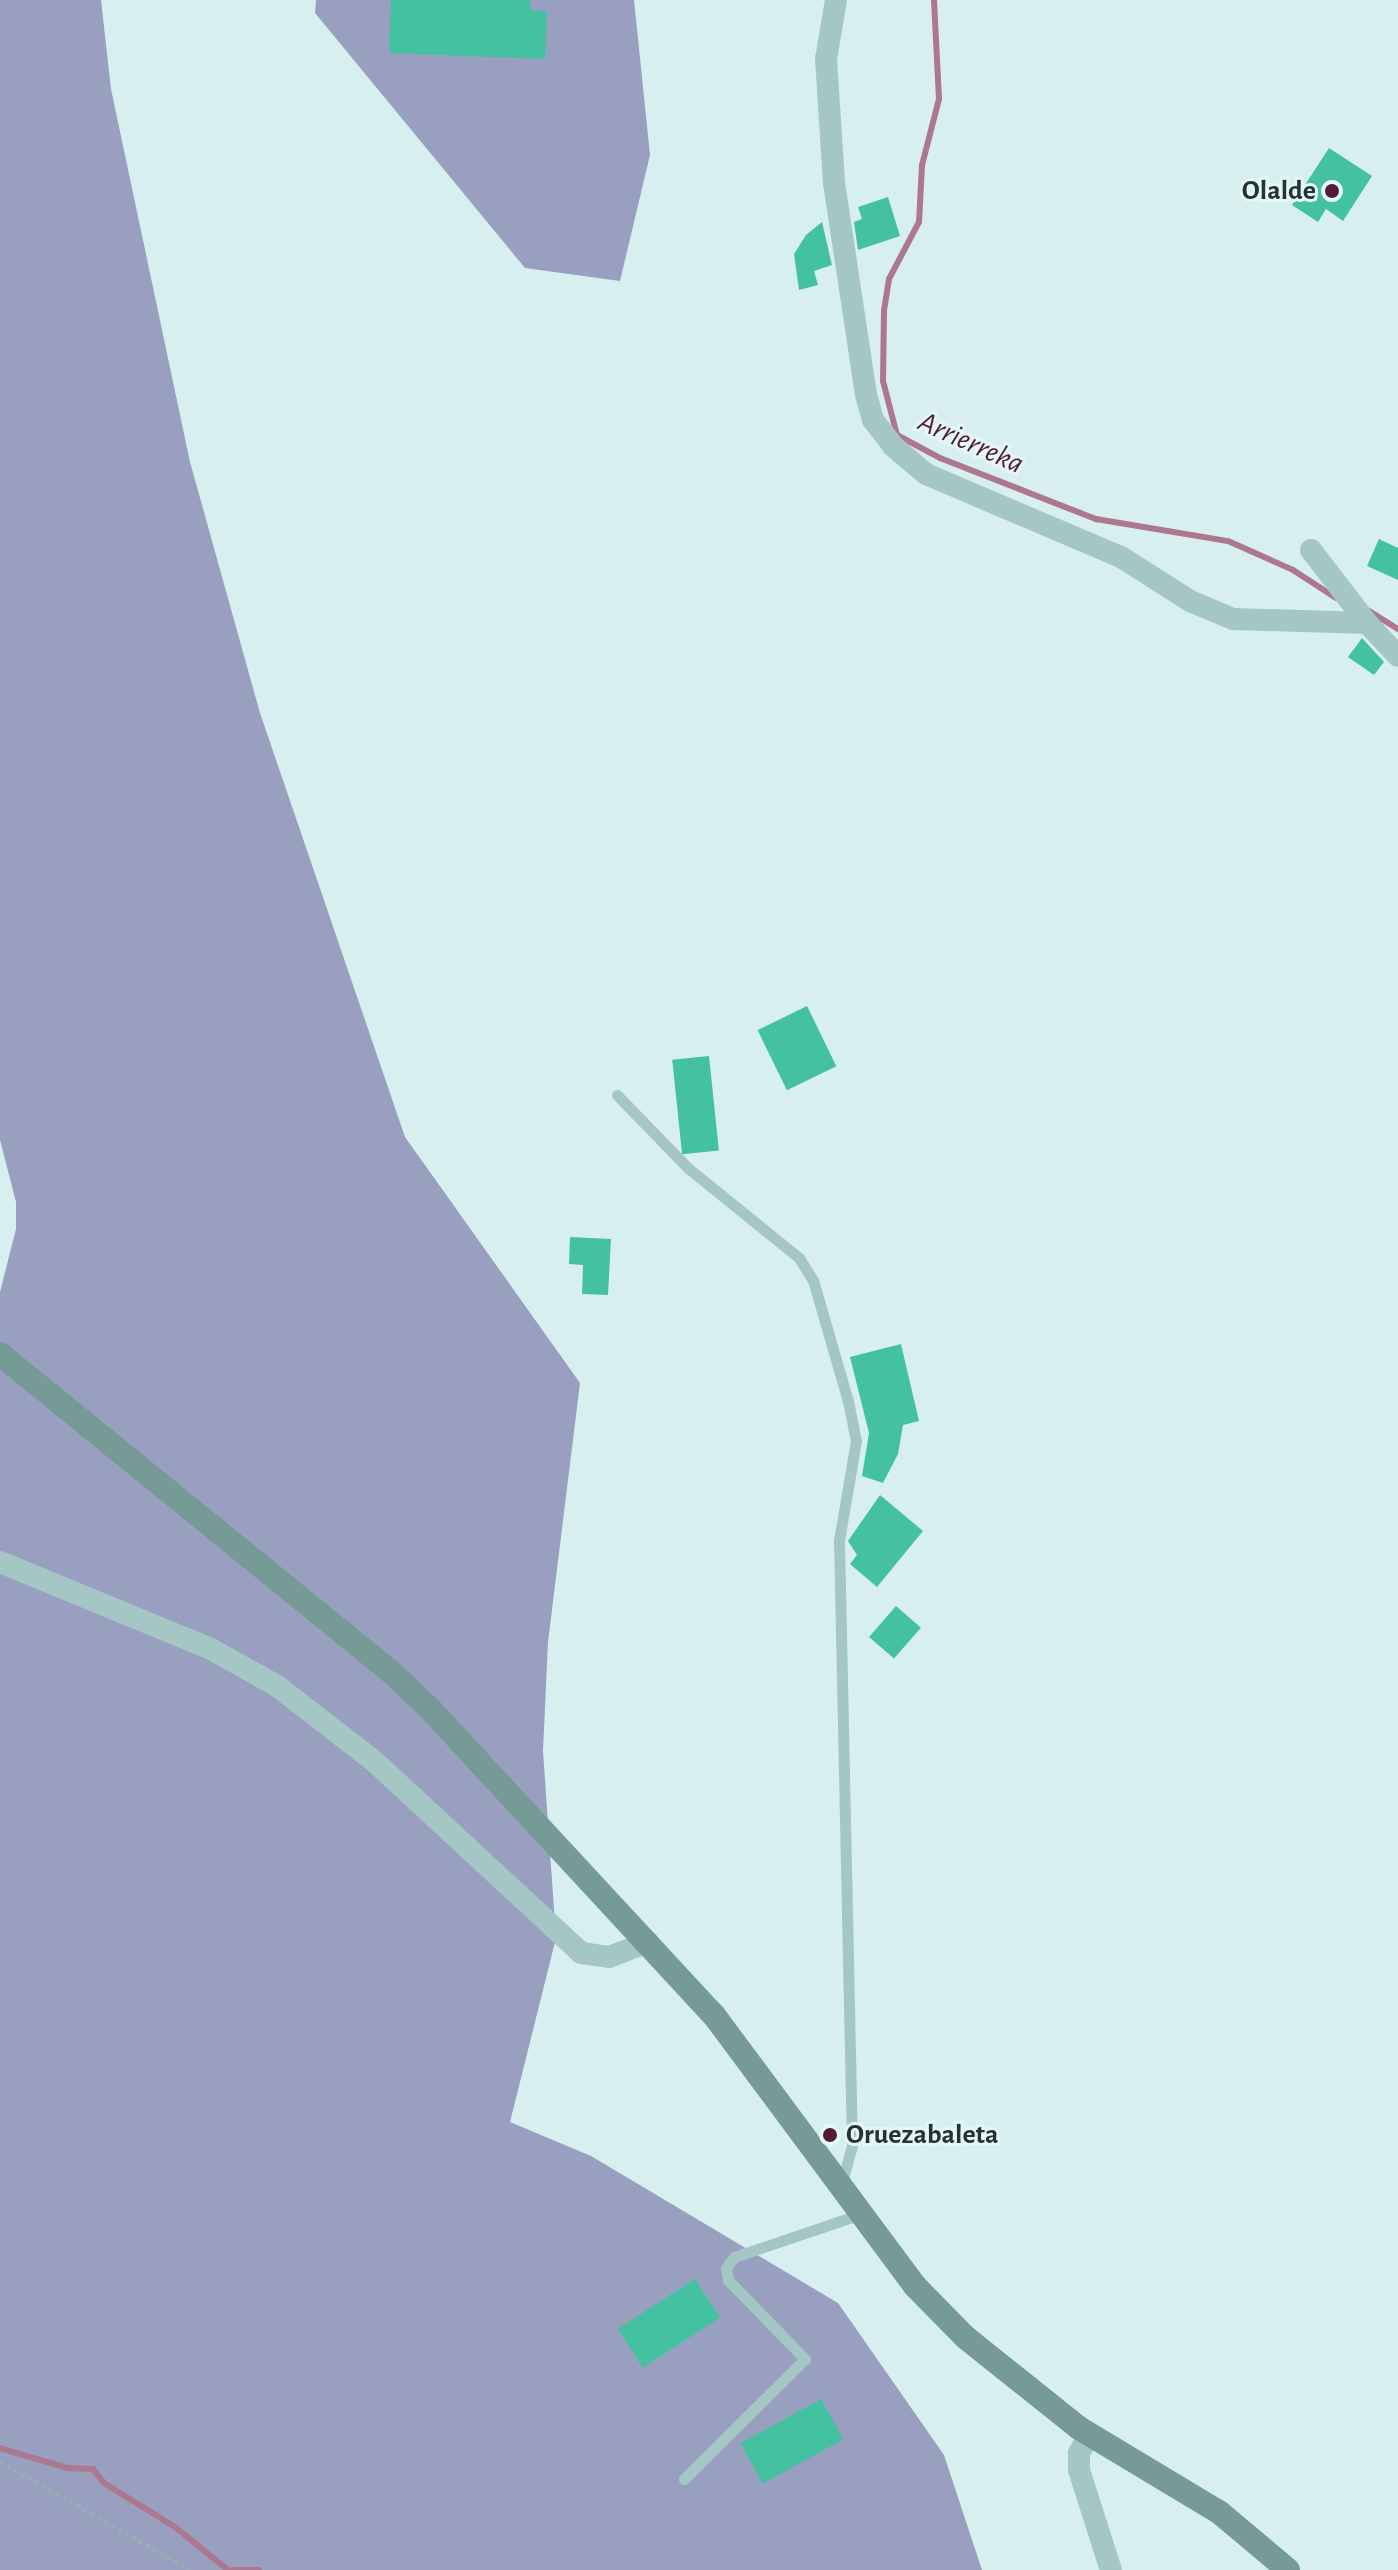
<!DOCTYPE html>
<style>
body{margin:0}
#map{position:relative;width:1398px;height:2570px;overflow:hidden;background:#d8eff0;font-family:"Alegreya Sans",sans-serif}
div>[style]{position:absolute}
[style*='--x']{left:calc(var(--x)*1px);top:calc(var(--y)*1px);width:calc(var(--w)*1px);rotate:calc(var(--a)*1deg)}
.green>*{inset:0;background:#999fbe}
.stream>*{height:6px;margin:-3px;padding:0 3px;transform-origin:3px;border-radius:3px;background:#ab7890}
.building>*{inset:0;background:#44c1a0;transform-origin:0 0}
.path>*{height:4px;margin-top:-2px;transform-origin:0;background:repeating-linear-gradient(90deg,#8fb2b0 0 4px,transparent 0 8px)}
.lane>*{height:11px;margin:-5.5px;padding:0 5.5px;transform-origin:5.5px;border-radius:5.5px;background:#a4c7c5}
.street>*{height:22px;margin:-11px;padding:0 11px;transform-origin:11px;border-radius:11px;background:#a4c7c5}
.secondary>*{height:24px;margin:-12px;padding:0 12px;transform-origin:12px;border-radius:12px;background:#769a95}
.dots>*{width:22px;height:22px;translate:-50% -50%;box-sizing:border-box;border:4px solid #e3f7f8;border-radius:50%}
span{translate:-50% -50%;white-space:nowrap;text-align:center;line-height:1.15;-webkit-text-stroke:6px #e3f7f8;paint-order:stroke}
.poi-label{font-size:28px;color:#263330;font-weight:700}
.right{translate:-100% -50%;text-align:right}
.left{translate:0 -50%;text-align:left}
.water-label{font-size:30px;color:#521d34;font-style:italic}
</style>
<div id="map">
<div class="green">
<div style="clip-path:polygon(0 0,101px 0,111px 89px,190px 462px,260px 713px,405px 1137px,580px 1383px,548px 1642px,543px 1751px,556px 1938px,510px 2122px,591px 2156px,838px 2303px,944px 2455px,982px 2570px,0 2570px,0 1292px,16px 1229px,16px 1202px,0 1140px)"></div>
<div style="clip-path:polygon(316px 0,634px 0,650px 155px,620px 281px,525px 268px,315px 13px)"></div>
</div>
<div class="stream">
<div style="--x:934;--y:0;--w:99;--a:87.1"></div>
<div style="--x:939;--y:99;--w:68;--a:104.4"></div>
<div style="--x:922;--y:165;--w:57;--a:93"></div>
<div style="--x:919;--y:222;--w:64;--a:117.8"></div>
<div style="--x:889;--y:279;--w:32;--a:99"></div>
<div style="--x:884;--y:311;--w:70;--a:90.8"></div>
<div style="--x:883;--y:381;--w:56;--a:75.5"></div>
<div style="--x:897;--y:435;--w:49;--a:28.1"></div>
<div style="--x:940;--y:458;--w:168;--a:21.4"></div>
<div style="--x:1096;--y:519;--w:134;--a:9.5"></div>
<div style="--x:1228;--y:541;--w:71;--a:24"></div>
<div style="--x:1293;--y:570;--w:51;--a:33.1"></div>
<div style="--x:1369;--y:611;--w:34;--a:32"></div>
<div style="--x:0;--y:2448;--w:70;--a:16.6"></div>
<div style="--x:67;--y:2468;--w:26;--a:2"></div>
<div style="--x:93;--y:2469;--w:18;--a:52"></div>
<div style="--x:104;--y:2483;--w:84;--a:31.8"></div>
<div style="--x:175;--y:2527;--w:68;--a:39.1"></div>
<div style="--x:233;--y:2570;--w:26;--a:0"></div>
</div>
<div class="building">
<div style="clip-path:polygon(391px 0,530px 0,530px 10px,547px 11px,545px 59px,389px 53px)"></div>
<div style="clip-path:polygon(1329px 148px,1372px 176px,1343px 221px,1326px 209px,1318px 222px,1292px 205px)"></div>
<div style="clip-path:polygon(888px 197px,900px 236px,858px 250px,854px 222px,862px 219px,858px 207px)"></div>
<div style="clip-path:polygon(822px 222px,832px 265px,814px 271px,818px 285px,799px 290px,794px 254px,806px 235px)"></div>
<div style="clip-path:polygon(1379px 539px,1398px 548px,1398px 580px,1367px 566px)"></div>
<div style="clip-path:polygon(1362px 638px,1384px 662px,1374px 675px,1348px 657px)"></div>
<div style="left:807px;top:1006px;width:67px;height:55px;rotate:64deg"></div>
<div style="left:709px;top:1056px;width:95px;height:37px;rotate:84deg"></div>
<div style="clip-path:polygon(570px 1237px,611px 1239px,608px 1295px,582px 1294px,583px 1265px,569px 1264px)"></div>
<div style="clip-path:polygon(901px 1344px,919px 1421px,903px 1425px,898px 1454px,883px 1483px,862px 1476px,869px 1433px,850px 1357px)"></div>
<div style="clip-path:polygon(880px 1495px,923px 1531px,877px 1587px,850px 1564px,857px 1555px,848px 1541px)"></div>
<div style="left:896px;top:1606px;width:33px;height:41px;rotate:41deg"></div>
<div style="left:695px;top:2279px;width:46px;height:92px;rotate:57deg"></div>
<div style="left:821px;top:2399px;width:46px;height:92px;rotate:61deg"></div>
</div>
<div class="path">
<div style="--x:0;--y:2462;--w:218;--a:29.7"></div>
</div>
<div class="lane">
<div style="--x:617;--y:1095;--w:102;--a:45.8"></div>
<div style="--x:688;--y:1168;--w:143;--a:39"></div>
<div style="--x:799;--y:1258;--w:26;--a:58"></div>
<div style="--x:813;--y:1280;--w:126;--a:73.9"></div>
<div style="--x:848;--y:1401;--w:41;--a:78.7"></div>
<div style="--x:856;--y:1441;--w:100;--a:99.7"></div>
<div style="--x:839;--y:1540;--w:606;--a:88.77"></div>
<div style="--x:852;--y:2146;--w:41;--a:105.8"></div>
<div style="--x:684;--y:2479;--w:170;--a:-44.8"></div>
<div style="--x:805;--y:2359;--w:110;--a:-134.3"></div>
<div style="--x:728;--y:2280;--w:12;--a:-99"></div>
<div style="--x:726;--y:2268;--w:14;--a:-54"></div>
<div style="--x:734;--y:2257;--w:134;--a:-18.7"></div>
</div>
<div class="street">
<div style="--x:836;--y:0;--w:60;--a:99.6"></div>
<div style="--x:826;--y:59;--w:124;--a:86.3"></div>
<div style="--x:834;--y:183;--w:214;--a:81.4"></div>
<div style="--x:866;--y:395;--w:26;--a:74"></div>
<div style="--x:873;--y:420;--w:33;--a:52"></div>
<div style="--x:893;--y:446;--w:43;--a:40.3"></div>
<div style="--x:926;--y:474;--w:212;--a:23.1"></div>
<div style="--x:1121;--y:557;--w:82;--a:32.5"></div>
<div style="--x:1190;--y:601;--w:47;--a:22.7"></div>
<div style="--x:1233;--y:619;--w:134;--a:1.7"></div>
<div style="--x:1367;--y:623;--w:45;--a:46.8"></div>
<div style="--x:1311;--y:550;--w:92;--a:52.5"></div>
<div style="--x:0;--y:1562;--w:228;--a:22.4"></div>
<div style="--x:211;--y:1649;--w:76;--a:29.3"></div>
<div style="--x:277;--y:1686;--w:123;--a:37.7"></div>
<div style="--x:374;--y:1761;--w:282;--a:42.8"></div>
<div style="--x:581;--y:1953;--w:28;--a:8"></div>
<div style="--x:609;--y:1957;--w:42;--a:-21"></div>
<div style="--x:1090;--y:2434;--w:22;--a:120"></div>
<div style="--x:1079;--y:2453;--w:17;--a:90"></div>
<div style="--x:1079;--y:2470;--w:105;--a:72.3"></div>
</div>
<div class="secondary">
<div style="--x:0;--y:1354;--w:504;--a:39.12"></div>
<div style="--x:391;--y:1672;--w:55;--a:43.5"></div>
<div style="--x:431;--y:1710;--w:415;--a:47.2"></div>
<div style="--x:713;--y:2014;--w:339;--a:53.4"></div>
<div style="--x:915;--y:2286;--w:71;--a:45.6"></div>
<div style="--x:965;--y:2337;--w:146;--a:38.6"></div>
<div style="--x:1079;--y:2428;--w:163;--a:31"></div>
<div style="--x:1219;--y:2512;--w:90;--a:40"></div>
</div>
<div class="dots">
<div style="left:1332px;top:191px;background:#521d34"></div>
<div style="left:830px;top:2135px;background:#521d34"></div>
</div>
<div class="poi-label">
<span class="right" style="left:1316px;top:191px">Olalde</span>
<span class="left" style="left:846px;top:2135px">Oruezabaleta</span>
</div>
<div class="water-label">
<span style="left:971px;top:443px;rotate:24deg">Arrierreka</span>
</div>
</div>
